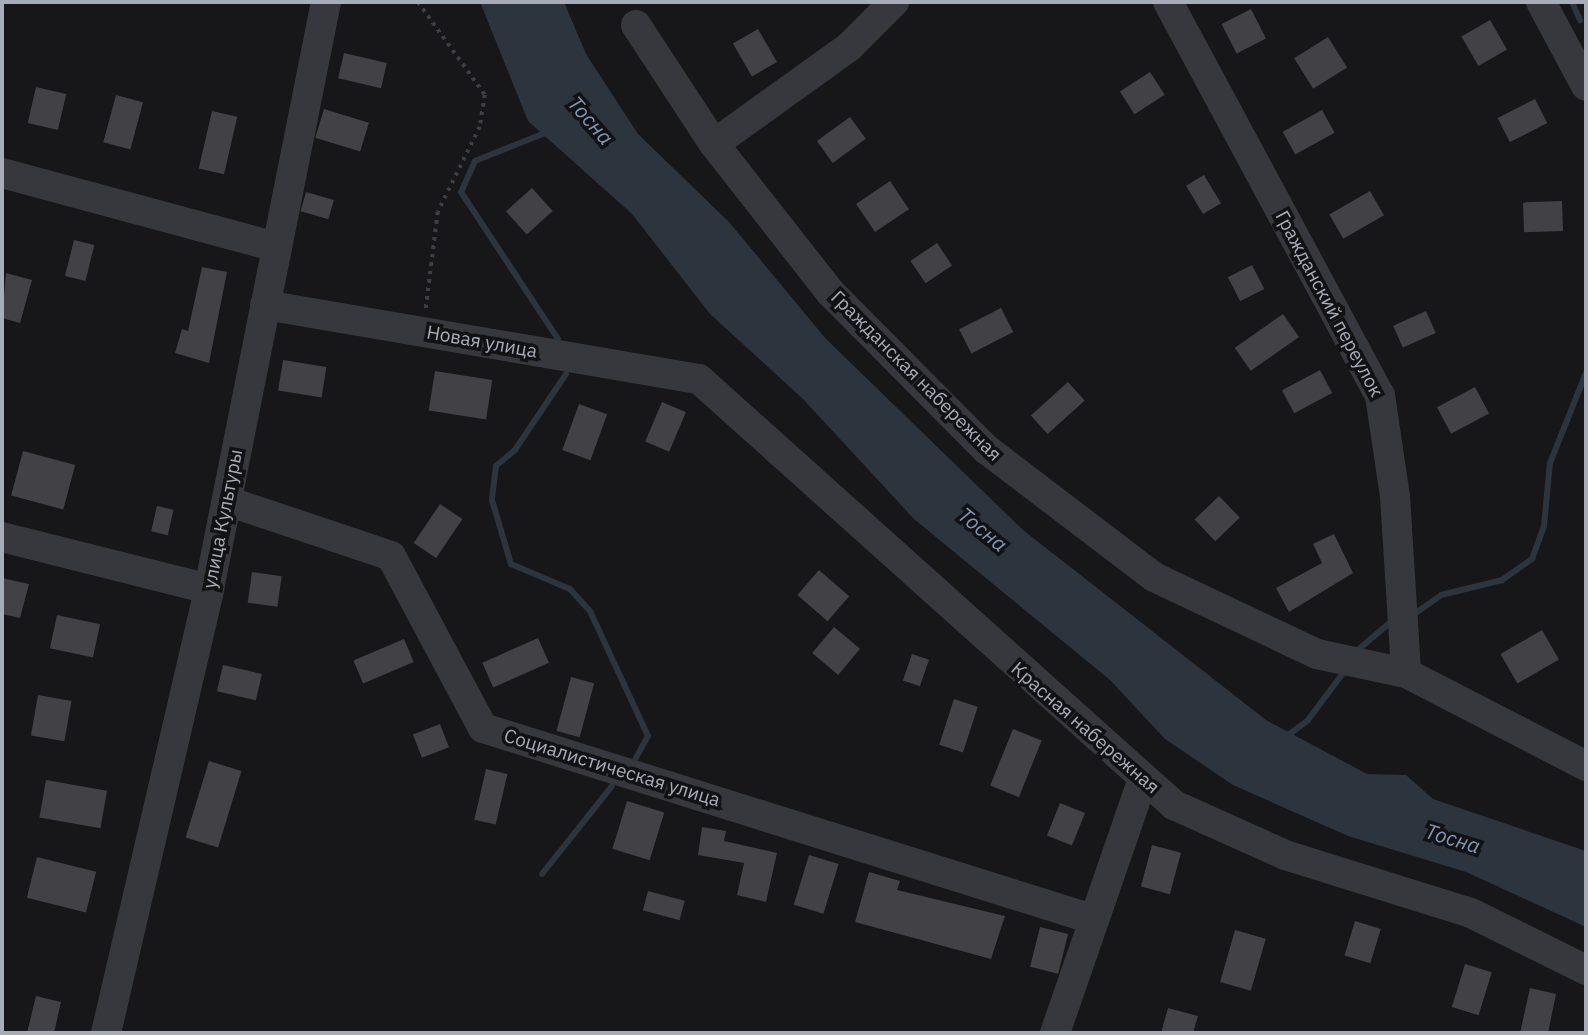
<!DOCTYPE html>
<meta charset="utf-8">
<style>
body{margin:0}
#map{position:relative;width:1588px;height:1035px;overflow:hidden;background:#171619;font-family:"IBM Plex Sans",sans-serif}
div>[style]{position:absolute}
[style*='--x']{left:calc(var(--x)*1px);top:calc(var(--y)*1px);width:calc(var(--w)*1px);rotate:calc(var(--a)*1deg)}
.water>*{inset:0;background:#2c343d}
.stream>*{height:6px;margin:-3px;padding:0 3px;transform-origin:3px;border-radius:3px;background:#2c343d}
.building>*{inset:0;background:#414146;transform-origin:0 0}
.path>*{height:3.5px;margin-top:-1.75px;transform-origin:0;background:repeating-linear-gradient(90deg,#3d3f45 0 3.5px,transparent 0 8.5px)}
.minor>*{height:30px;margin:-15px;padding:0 15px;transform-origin:15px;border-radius:15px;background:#37383e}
span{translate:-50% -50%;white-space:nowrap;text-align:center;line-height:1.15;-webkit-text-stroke:7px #121114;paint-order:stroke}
.street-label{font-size:19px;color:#a8acb9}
.water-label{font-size:21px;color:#7e97b5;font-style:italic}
.frame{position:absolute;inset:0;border:4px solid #a8acb9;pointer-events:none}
</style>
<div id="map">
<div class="water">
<div style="clip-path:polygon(480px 2px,564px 2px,586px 54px,638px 134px,729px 222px,826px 339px,1023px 530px,1266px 720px,1367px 774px,1406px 775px,1433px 799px,1586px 851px,1586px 927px,1466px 872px,1348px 836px,1233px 785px,1165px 739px,1110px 680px,914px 519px,803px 399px,710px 314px,632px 214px,528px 121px)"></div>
</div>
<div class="stream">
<div style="--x:1572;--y:2;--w:20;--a:66"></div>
<div style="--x:550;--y:131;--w:81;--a:158.2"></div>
<div style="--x:475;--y:161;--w:34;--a:114"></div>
<div style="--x:461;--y:192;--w:176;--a:56.6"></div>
<div style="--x:566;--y:374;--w:92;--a:123.9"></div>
<div style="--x:515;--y:450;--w:25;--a:140"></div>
<div style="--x:496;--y:466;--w:34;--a:97"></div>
<div style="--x:492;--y:500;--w:67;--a:73.5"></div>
<div style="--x:511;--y:564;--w:64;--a:23"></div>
<div style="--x:570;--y:589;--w:30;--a:48"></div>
<div style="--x:590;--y:611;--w:138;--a:65.1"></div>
<div style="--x:648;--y:736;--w:25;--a:119"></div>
<div style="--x:1417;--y:612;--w:29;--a:-35"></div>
<div style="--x:1441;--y:595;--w:63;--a:-13.8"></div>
<div style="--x:1502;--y:580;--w:37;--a:-35"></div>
<div style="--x:1532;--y:559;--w:35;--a:-70"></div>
<div style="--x:1544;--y:526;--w:63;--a:-84.6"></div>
<div style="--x:1550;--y:463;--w:97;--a:-68.2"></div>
<div style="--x:1360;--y:648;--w:42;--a:-40.2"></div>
<div style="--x:1287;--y:736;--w:26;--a:-37"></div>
<div style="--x:1308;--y:720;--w:64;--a:-53.3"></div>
<div style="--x:542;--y:874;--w:112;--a:-51.5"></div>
</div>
<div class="building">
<div style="left:1251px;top:9px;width:33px;height:33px;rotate:63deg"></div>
<div style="left:1490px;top:20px;width:34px;height:33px;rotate:60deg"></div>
<div style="left:758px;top:29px;width:38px;height:29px;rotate:60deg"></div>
<div style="left:1328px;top:37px;width:36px;height:40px;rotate:58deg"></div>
<div style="left:344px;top:53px;width:44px;height:26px;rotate:13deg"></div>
<div style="left:1150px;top:72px;width:27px;height:36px;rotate:57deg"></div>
<div style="left:36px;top:87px;width:31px;height:37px;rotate:13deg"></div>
<div style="left:116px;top:95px;width:28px;height:49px;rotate:15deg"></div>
<div style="left:1535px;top:99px;width:27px;height:42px;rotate:63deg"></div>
<div style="left:324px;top:109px;width:47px;height:30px;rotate:17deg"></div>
<div style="left:1322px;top:110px;width:26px;height:45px;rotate:61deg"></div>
<div style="left:212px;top:111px;width:26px;height:59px;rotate:13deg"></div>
<div style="left:850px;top:117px;width:27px;height:41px;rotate:54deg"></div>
<div style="left:1204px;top:175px;width:33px;height:21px;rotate:59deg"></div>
<div style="left:890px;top:181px;width:34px;height:41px;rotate:56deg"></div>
<div style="left:532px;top:188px;width:31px;height:35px;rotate:48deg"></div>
<div style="left:1370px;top:191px;width:28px;height:47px;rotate:60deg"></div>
<div style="left:306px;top:192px;width:29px;height:20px;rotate:16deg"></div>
<div style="left:1562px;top:201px;width:30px;height:39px;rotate:88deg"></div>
<div style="left:74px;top:240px;width:21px;height:37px;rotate:14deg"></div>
<div style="left:937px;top:243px;width:27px;height:32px;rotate:56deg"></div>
<div style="left:1252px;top:265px;width:27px;height:27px;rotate:63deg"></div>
<div style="clip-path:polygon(202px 267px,227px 272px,209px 363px,175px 353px,182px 329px,188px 331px)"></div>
<div style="clip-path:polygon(6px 273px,32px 280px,20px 323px,2px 318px)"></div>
<div style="left:1001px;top:308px;width:27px;height:47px;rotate:63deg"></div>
<div style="left:1426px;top:311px;width:24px;height:36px;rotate:66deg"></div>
<div style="left:1283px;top:314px;width:28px;height:59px;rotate:55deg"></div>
<div style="left:283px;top:360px;width:44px;height:31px;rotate:9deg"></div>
<div style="left:1320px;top:370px;width:26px;height:43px;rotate:62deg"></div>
<div style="left:435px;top:371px;width:58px;height:40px;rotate:9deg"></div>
<div style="left:1068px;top:382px;width:25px;height:50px;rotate:48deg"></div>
<div style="left:1475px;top:387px;width:30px;height:43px;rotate:62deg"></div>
<div style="left:662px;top:402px;width:26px;height:43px;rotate:23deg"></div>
<div style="left:579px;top:404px;width:30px;height:49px;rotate:20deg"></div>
<div style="left:23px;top:451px;width:54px;height:46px;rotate:15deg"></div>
<div style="left:1219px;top:496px;width:30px;height:34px;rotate:46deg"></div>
<div style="left:440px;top:504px;width:27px;height:47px;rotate:34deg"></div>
<div style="left:157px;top:506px;width:17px;height:26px;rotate:13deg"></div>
<div style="clip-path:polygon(1334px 534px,1353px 573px,1289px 612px,1276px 588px,1322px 563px,1313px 544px)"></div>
<div style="left:819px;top:570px;width:40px;height:33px;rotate:41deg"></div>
<div style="left:252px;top:572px;width:30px;height:31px;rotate:8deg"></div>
<div style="clip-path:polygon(2px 578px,29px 584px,20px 618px,2px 614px)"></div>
<div style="left:57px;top:615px;width:44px;height:34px;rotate:12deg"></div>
<div style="left:834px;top:627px;width:34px;height:34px;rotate:40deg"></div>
<div style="left:1542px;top:630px;width:34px;height:48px;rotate:60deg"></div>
<div style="left:538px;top:638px;width:27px;height:61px;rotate:66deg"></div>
<div style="left:404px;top:639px;width:25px;height:55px;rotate:67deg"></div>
<div style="left:912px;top:654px;width:18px;height:28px;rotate:19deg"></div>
<div style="left:223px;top:665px;width:40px;height:27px;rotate:13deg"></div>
<div style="left:571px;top:677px;width:24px;height:56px;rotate:15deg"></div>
<div style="left:38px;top:695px;width:34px;height:41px;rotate:10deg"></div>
<div style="left:954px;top:699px;width:25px;height:48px;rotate:18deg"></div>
<div style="left:440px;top:724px;width:25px;height:29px;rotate:69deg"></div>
<div style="left:1013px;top:729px;width:31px;height:61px;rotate:22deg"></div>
<div style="left:209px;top:761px;width:34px;height:80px;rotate:17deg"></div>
<div style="left:486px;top:769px;width:22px;height:52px;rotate:13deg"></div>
<div style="left:46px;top:780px;width:62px;height:38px;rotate:10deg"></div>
<div style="left:627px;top:801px;width:39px;height:50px;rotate:17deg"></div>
<div style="left:1060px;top:803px;width:27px;height:35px;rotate:22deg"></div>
<div style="clip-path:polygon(702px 827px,726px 831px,724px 841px,777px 853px,766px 902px,737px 895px,744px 863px,698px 855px)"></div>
<div style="left:1152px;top:845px;width:30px;height:43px;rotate:15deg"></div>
<div style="left:809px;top:855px;width:31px;height:52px;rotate:17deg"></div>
<div style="left:37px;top:857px;width:61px;height:42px;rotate:14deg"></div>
<div style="clip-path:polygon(869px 872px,900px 881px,897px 890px,1005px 916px,991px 959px,855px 922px)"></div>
<div style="left:648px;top:891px;width:38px;height:20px;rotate:15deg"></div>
<div style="left:1355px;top:921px;width:27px;height:36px;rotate:17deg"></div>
<div style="left:1040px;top:927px;width:29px;height:41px;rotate:14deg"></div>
<div style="left:1235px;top:930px;width:32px;height:54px;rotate:16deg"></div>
<div style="left:1465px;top:964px;width:28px;height:45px;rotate:17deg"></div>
<div style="clip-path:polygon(1530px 988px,1556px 994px,1548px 1033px,1520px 1033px)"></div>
<div style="clip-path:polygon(36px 996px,61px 1002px,54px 1033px,27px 1033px)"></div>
<div style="clip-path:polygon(1168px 1008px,1198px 1016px,1193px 1033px,1161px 1033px)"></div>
</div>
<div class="path">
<div style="--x:418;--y:2;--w:115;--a:54.2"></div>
<div style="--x:485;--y:95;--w:32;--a:99"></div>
<div style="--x:480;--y:127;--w:95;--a:116.3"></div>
<div style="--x:438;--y:212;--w:98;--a:97.1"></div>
</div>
<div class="minor">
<div style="--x:1168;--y:2;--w:447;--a:61.7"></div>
<div style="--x:1380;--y:395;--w:102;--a:81.6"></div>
<div style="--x:1395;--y:496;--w:177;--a:86.4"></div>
<div style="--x:1541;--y:2;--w:95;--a:61.8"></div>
<div style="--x:636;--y:25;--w:142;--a:56.8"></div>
<div style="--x:714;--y:144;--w:189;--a:51.9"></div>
<div style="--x:831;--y:293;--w:220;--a:45.2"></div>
<div style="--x:986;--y:449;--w:211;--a:37.3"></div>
<div style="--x:1154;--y:577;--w:180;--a:25.3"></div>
<div style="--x:1317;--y:654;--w:91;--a:12.1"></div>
<div style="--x:1406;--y:673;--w:203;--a:27.3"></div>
<div style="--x:714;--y:144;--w:166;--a:-35.7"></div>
<div style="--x:849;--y:47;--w:64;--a:-45"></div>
<div style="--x:2;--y:173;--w:285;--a:15.1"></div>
<div style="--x:265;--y:305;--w:440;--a:9.7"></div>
<div style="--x:699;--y:379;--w:638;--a:41.89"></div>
<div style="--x:1174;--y:805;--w:122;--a:24.2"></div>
<div style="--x:1285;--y:855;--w:195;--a:17.3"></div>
<div style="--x:1471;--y:913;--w:128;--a:26.4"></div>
<div style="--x:227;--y:501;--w:173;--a:18.5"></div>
<div style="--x:391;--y:556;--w:195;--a:61.9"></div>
<div style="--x:483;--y:728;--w:638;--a:17.41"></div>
<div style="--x:2;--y:537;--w:213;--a:14.1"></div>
<div style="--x:106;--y:1033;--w:456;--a:-76.9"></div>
<div style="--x:209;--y:589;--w:599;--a:-78.73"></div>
<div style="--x:1055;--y:1033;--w:266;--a:-70.9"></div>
</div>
<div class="street-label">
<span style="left:1329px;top:304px;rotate:62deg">Гражданский переулок</span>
<span style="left:482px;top:342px;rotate:10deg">Новая улица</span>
<span style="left:916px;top:376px;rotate:45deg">Гражданская набережная</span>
<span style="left:223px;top:519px;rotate:-79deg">улица Культуры</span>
<span style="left:1085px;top:728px;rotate:41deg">Красная набережная</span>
<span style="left:612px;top:768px;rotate:17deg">Социалистическая улица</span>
</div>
<div class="water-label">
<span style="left:591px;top:120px;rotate:49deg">Тосна</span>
<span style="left:983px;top:529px;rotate:39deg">Тосна</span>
<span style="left:1453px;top:838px;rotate:17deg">Тосна</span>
</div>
<div class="frame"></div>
</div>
